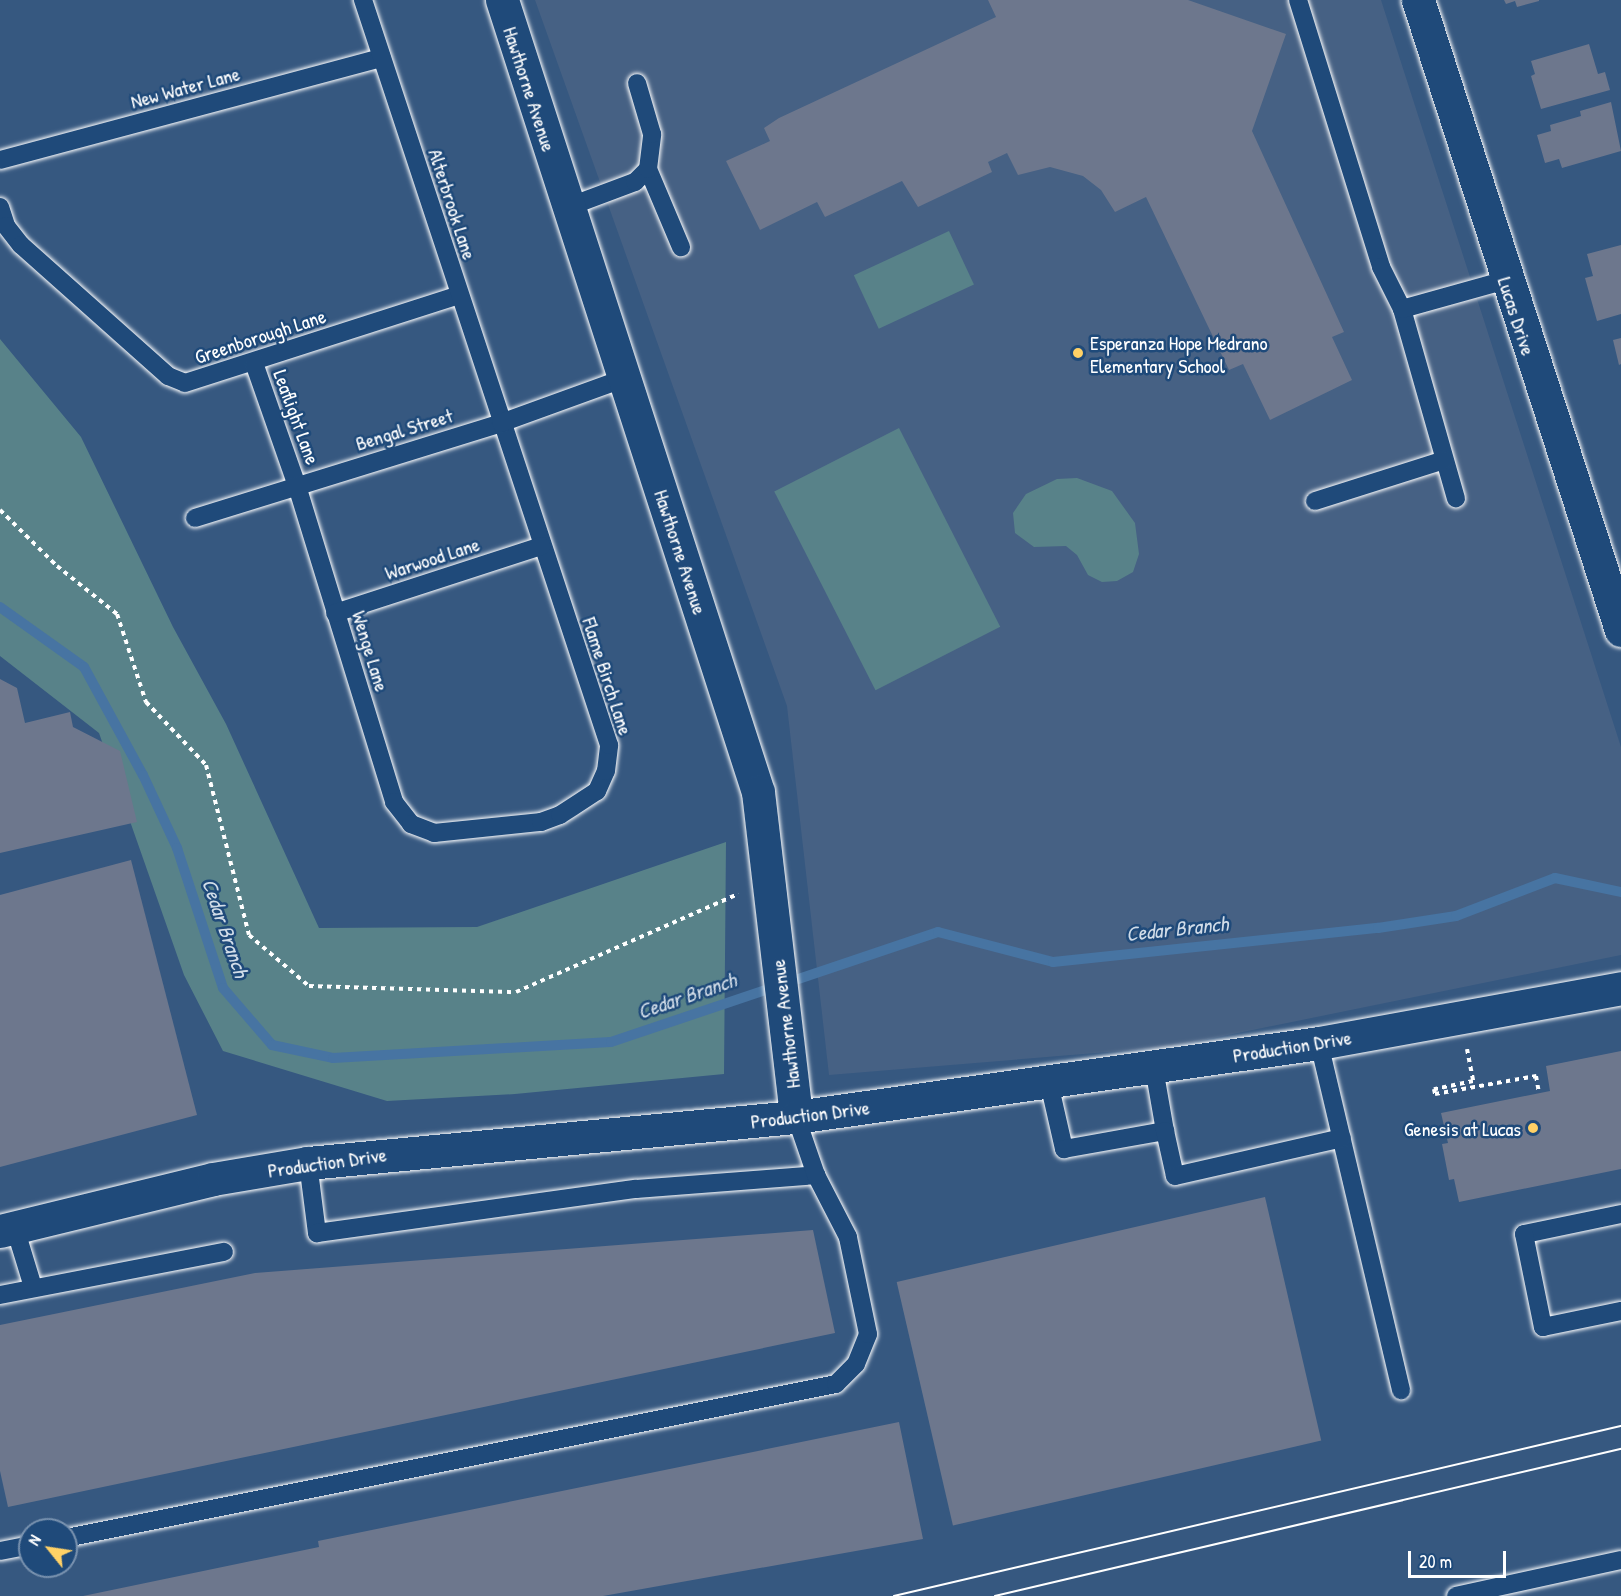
<!DOCTYPE html>
<style>
body{margin:0}
#map{position:relative;width:1621px;height:1596px;overflow:hidden;background:#365880;font-family:"Patrick Hand",sans-serif}
div>[style]{position:absolute}
[style*='--x']{left:calc(var(--x)*1px);top:calc(var(--y)*1px);width:calc(var(--w)*1px);rotate:calc(var(--a)*1deg)}
.built>*{inset:0;background:#466184}
.green>*{inset:0;background:#588289;transform-origin:0 0}
.stream>*{height:10px;margin:-5px;padding:0 5px;transform-origin:5px;border-radius:5px;background:#4774a2}
.building>*{inset:0;background:#6d778d;transform-origin:0 0}
.path>*{height:4px;margin-top:-2px;transform-origin:0;background:repeating-linear-gradient(90deg,#fff 0 4.5px,transparent 0 9px)}
.roads{filter:drop-shadow(0 0 2px #fff) drop-shadow(0 0 2px #fff)}
.lane>*{height:18px;margin:-9px;padding:0 9px;transform-origin:9px;border-radius:9px;background:#1f4a7a}
.street>*{height:33px;margin:-16.5px;padding:0 16.5px;transform-origin:16.5px;border-radius:16.5px;background:#1f4a7a}
.tram>*{height:1.5px;margin:-0.75px;padding:0 0.75px;transform-origin:0.75px;border-radius:0.75px;background:#fff}
.dots>*{width:16px;height:16px;translate:-50% -50%;box-sizing:border-box;border:3px solid #1f4a7a;border-radius:50%}
span{translate:-50% -50%;white-space:nowrap;text-align:center;line-height:1.15;-webkit-text-stroke:5px #1f4a7a;paint-order:stroke}
.street-label{font-size:20px;color:#fff}
.poi-label{font-size:20px;color:#fff}
.left{translate:0 -50%;text-align:left}
.right{translate:-100% -50%;text-align:right}
.water-label{font-size:21px;color:#d1dce8;font-style:italic}
.north{position:absolute;left:18px;top:1518px;width:60px;height:60px;box-sizing:border-box;background:#1f4a7a;border:2px solid #7992af;border-radius:50%;rotate:300deg;font-size:16px;font-weight:700;line-height:24px;text-align:center;color:#fff}
.north::after{content:'';display:block;margin:auto;width:21px;height:27px;background:#ffd166;clip-path:polygon(50% 0,100% 100%,50% 72%,0 100%)}
.scale{position:absolute;left:1408px;top:1551px;width:98px;height:27px;box-sizing:border-box;border:3px solid #fff;border-top:0;padding-left:8px;font-size:18px;line-height:21px;white-space:nowrap;color:#fff;-webkit-text-stroke:4px #1f4a7a;paint-order:stroke}
</style>
<div id="map">
<div class="built">
<div style="clip-path:polygon(535px 0,1381px 0,1621px 747px,1621px 955px,1169px 1047px,829px 1075px,787px 706px)"></div>
</div>
<div class="green">
<div style="left:949px;top:231px;width:59px;height:105px;rotate:65deg"></div>
<div style="clip-path:polygon(0 339px,81px 437px,173px 627px,226px 724px,319px 928px,477px 927px,726px 842px,724px 1074px,515px 1094px,387px 1101px,223px 1051px,184px 975px,99px 733px,0 656px)"></div>
<div style="left:899px;top:428px;width:223px;height:140px;rotate:63deg"></div>
<div style="clip-path:polygon(1077px 478px,1112px 491px,1135px 523px,1139px 554px,1133px 572px,1117px 581px,1102px 582px,1088px 575px,1077px 555px,1066px 546px,1034px 547px,1015px 533px,1013px 513px,1026px 494px,1057px 479px)"></div>
</div>
<div class="stream">
<div style="--x:0;--y:607;--w:103;--a:35.5"></div>
<div style="--x:84;--y:667;--w:123;--a:61.4"></div>
<div style="--x:143;--y:775;--w:81;--a:65"></div>
<div style="--x:177;--y:848;--w:147;--a:71.8"></div>
<div style="--x:223;--y:988;--w:75;--a:49.3"></div>
<div style="--x:272;--y:1045;--w:62;--a:12"></div>
<div style="--x:333;--y:1058;--w:278;--a:-3.3"></div>
<div style="--x:611;--y:1042;--w:345;--a:-18.6"></div>
<div style="--x:938;--y:932;--w:119;--a:14.6"></div>
<div style="--x:1053;--y:962;--w:327;--a:-6"></div>
<div style="--x:1378;--y:928;--w:79;--a:-8.7"></div>
<div style="--x:1456;--y:916;--w:106;--a:-21"></div>
<div style="--x:1555;--y:878;--w:67;--a:12"></div>
</div>
<div class="building">
<div style="clip-path:polygon(988px 0,1188px 0,1286px 34px,1252px 131px,1344px 332px,1332px 337px,1352px 380px,1270px 420px,1243px 364px,1229px 370px,1146px 197px,1115px 212px,1101px 190px,1083px 176px,1050px 167px,1018px 175px,1007px 153px,988px 162px,992px 172px,918px 207px,902px 181px,825px 217px,817px 202px,760px 230px,726px 161px,770px 141px,764px 128px,779px 118px,996px 17px)"></div>
<div style="clip-path:polygon(1504px 0,1539px 0,1539px 1px,1517px 7px,1515px 1px,1506px 4px)"></div>
<div style="clip-path:polygon(1589px 44px,1598px 74px,1605px 72px,1610px 90px,1541px 109px,1531px 76px,1535px 74px,1531px 61px)"></div>
<div style="clip-path:polygon(1611px 102px,1621px 151px,1562px 168px,1559px 159px,1545px 163px,1537px 135px,1551px 131px,1550px 125px,1581px 116px,1580px 111px)"></div>
<div style="clip-path:polygon(1621px 245px,1621px 314px,1597px 321px,1585px 278px,1593px 276px,1587px 254px)"></div>
<div style="clip-path:polygon(1621px 338px,1621px 364px,1619px 365px,1613px 340px)"></div>
<div style="clip-path:polygon(0 679px,17px 688px,25px 723px,70px 712px,73px 727px,120px 751px,137px 822px,0 853px)"></div>
<div style="clip-path:polygon(131px 860px,197px 1115px,0 1167px,0 895px)"></div>
<div style="clip-path:polygon(1621px 1051px,1621px 1169px,1459px 1202px,1454px 1179px,1449px 1180px,1442px 1144px,1448px 1143px,1441px 1113px,1550px 1091px,1546px 1066px)"></div>
<div style="left:1265px;top:1197px;width:250px;height:378px;rotate:77deg"></div>
<div style="clip-path:polygon(813px 1230px,835px 1333px,8px 1507px,0 1471px,0 1325px,255px 1273px)"></div>
<div style="clip-path:polygon(899px 1422px,923px 1539px,603px 1596px,83px 1596px,319px 1547px,318px 1541px)"></div>
</div>
<div class="path">
<div style="--x:0;--y:510;--w:80;--a:44.5"></div>
<div style="--x:57;--y:566;--w:77;--a:38.7"></div>
<div style="--x:117;--y:614;--w:93;--a:71.8"></div>
<div style="--x:146;--y:702;--w:87;--a:46.4"></div>
<div style="--x:206;--y:765;--w:175;--a:75.8"></div>
<div style="--x:249;--y:935;--w:79;--a:40.4"></div>
<div style="--x:309;--y:986;--w:207;--a:1.7"></div>
<div style="--x:516;--y:992;--w:243;--a:-23.8"></div>
<div style="--x:1467;--y:1049;--w:33;--a:79"></div>
<div style="--x:1473;--y:1081;--w:40;--a:168"></div>
<div style="--x:1434;--y:1089;--w:5;--a:79"></div>
<div style="--x:1435;--y:1094;--w:103;--a:-10.1"></div>
<div style="--x:1536;--y:1076;--w:17;--a:80"></div>
</div>
<div class="roads">
<div class="lane">
<div style="--x:1298;--y:0;--w:280;--a:72.7"></div>
<div style="--x:1381;--y:267;--w:47;--a:63.4"></div>
<div style="--x:1402;--y:309;--w:197;--a:74.1"></div>
<div style="--x:0;--y:160;--w:395;--a:-15"></div>
<div style="--x:648;--y:169;--w:85;--a:67.1"></div>
<div style="--x:0;--y:207;--w:20;--a:72"></div>
<div style="--x:6;--y:226;--w:24;--a:52"></div>
<div style="--x:21;--y:245;--w:197;--a:41.7"></div>
<div style="--x:168;--y:376;--w:18;--a:22"></div>
<div style="--x:185;--y:383;--w:288;--a:-17.8"></div>
<div style="--x:568;--y:207;--w:72;--a:-20.5"></div>
<div style="--x:635;--y:182;--w:18;--a:-45"></div>
<div style="--x:648;--y:169;--w:35;--a:-83"></div>
<div style="--x:652;--y:134;--w:53;--a:-106.4"></div>
<div style="--x:1402;--y:309;--w:108;--a:-15.6"></div>
<div style="--x:254;--y:363;--w:130;--a:70.7"></div>
<div style="--x:297;--y:486;--w:331;--a:72.9"></div>
<div style="--x:394;--y:802;--w:28;--a:52"></div>
<div style="--x:411;--y:824;--w:25;--a:21"></div>
<div style="--x:434;--y:833;--w:108;--a:-5.9"></div>
<div style="--x:541;--y:822;--w:20;--a:-20"></div>
<div style="--x:560;--y:815;--w:44;--a:-33"></div>
<div style="--x:597;--y:791;--w:22;--a:-66"></div>
<div style="--x:606;--y:771;--w:26;--a:-83"></div>
<div style="--x:609;--y:745;--w:785;--a:-108.27"></div>
<div style="--x:1315;--y:501;--w:135;--a:-17.6"></div>
<div style="--x:195;--y:518;--w:320;--a:-17.2"></div>
<div style="--x:501;--y:423;--w:132;--a:-19.9"></div>
<div style="--x:335;--y:613;--w:217;--a:-18"></div>
<div style="--x:1319;--y:1043;--w:357;--a:76.7"></div>
<div style="--x:1049;--y:1083;--w:68;--a:77.2"></div>
<div style="--x:1064;--y:1149;--w:103;--a:-10.1"></div>
<div style="--x:1165;--y:1131;--w:64;--a:-99.9"></div>
<div style="--x:1165;--y:1131;--w:46;--a:77.5"></div>
<div style="--x:1175;--y:1176;--w:171;--a:-12.8"></div>
<div style="--x:308;--y:1163;--w:71;--a:82.7"></div>
<div style="--x:317;--y:1233;--w:322;--a:-7.9"></div>
<div style="--x:636;--y:1189;--w:181;--a:-4.4"></div>
<div style="--x:1621;--y:1214;--w:99;--a:168.3"></div>
<div style="--x:1524;--y:1234;--w:95;--a:78.5"></div>
<div style="--x:1543;--y:1327;--w:80;--a:-11.6"></div>
<div style="--x:15;--y:1228;--w:62;--a:73"></div>
<div style="--x:0;--y:1295;--w:228;--a:-10.9"></div>
<div style="--x:66;--y:1538;--w:785;--a:-11.31"></div>
<div style="--x:836;--y:1384;--w:28;--a:-45"></div>
<div style="--x:856;--y:1364;--w:32;--a:-68"></div>
<div style="--x:868;--y:1334;--w:99;--a:-101.7"></div>
<div style="--x:848;--y:1237;--w:70;--a:-117.3"></div>
<div style="--x:816;--y:1175;--w:61;--a:-109"></div>
<div style="--x:0;--y:1551;--w:31;--a:-11"></div>
<div style="--x:1456;--y:1596;--w:169;--a:-12.3"></div>
</div>
<div class="street">
<div style="--x:502;--y:0;--w:832;--a:72.09"></div>
<div style="--x:758;--y:792;--w:327;--a:83.3"></div>
<div style="--x:1418;--y:0;--w:662;--a:72.14"></div>
<div style="--x:0;--y:1231;--w:219;--a:-13.7"></div>
<div style="--x:213;--y:1179;--w:96;--a:-9.6"></div>
<div style="--x:308;--y:1163;--w:490;--a:-5.4"></div>
<div style="--x:796;--y:1117;--w:528;--a:-8.05"></div>
<div style="--x:1319;--y:1043;--w:307;--a:-10.3"></div>
</div>
</div>
<div class="tram">
<div style="--x:894;--y:1596;--w:747;--a:-13.16"></div>
<div style="--x:995;--y:1596;--w:643;--a:-13.22"></div>
</div>
<div class="dots">
<div style="left:1078px;top:353px;background:#ffd166"></div>
<div style="left:1533px;top:1128px;background:#ffd166"></div>
</div>
<div class="street-label">
<span style="left:185px;top:87px;rotate:-15deg">New Water Lane</span>
<span style="left:530px;top:89px;rotate:72deg">Hawthorne Avenue</span>
<span style="left:453px;top:204px;rotate:72deg">Alterbrook Lane</span>
<span style="left:1517px;top:316px;rotate:72deg">Lucas Drive</span>
<span style="left:260px;top:336px;rotate:-18deg">Greenborough Lane</span>
<span style="left:297px;top:417px;rotate:70deg">Leaflight Lane</span>
<span style="left:404px;top:429px;rotate:-17deg">Bengal Street</span>
<span style="left:681px;top:552px;rotate:72deg">Hawthorne Avenue</span>
<span style="left:432px;top:558px;rotate:-18deg">Warwood Lane</span>
<span style="left:371px;top:651px;rotate:73deg">Wenge Lane</span>
<span style="left:608px;top:676px;rotate:72deg">Flame Birch Lane</span>
<span style="left:785px;top:1024px;rotate:-97deg">Hawthorne Avenue</span>
<span style="left:1292px;top:1046px;rotate:-9deg">Production Drive</span>
<span style="left:810px;top:1114px;rotate:-7deg">Production Drive</span>
<span style="left:327px;top:1162px;rotate:-8deg">Production Drive</span>
</div>
<div class="poi-label">
<span class="left" style="left:1090px;top:354px">Esperanza Hope Medrano<br>Elementary School</span>
<span class="right" style="left:1521px;top:1128px">Genesis at Lucas</span>
</div>
<div class="water-label">
<span style="left:225px;top:928px;rotate:71deg">Cedar Branch</span>
<span style="left:1177px;top:929px;rotate:-6deg">Cedar Branch</span>
<span style="left:687px;top:996px;rotate:-19deg">Cedar Branch</span>
</div>
<div class="north">N</div>
<div class="scale">20 m</div>
</div>
